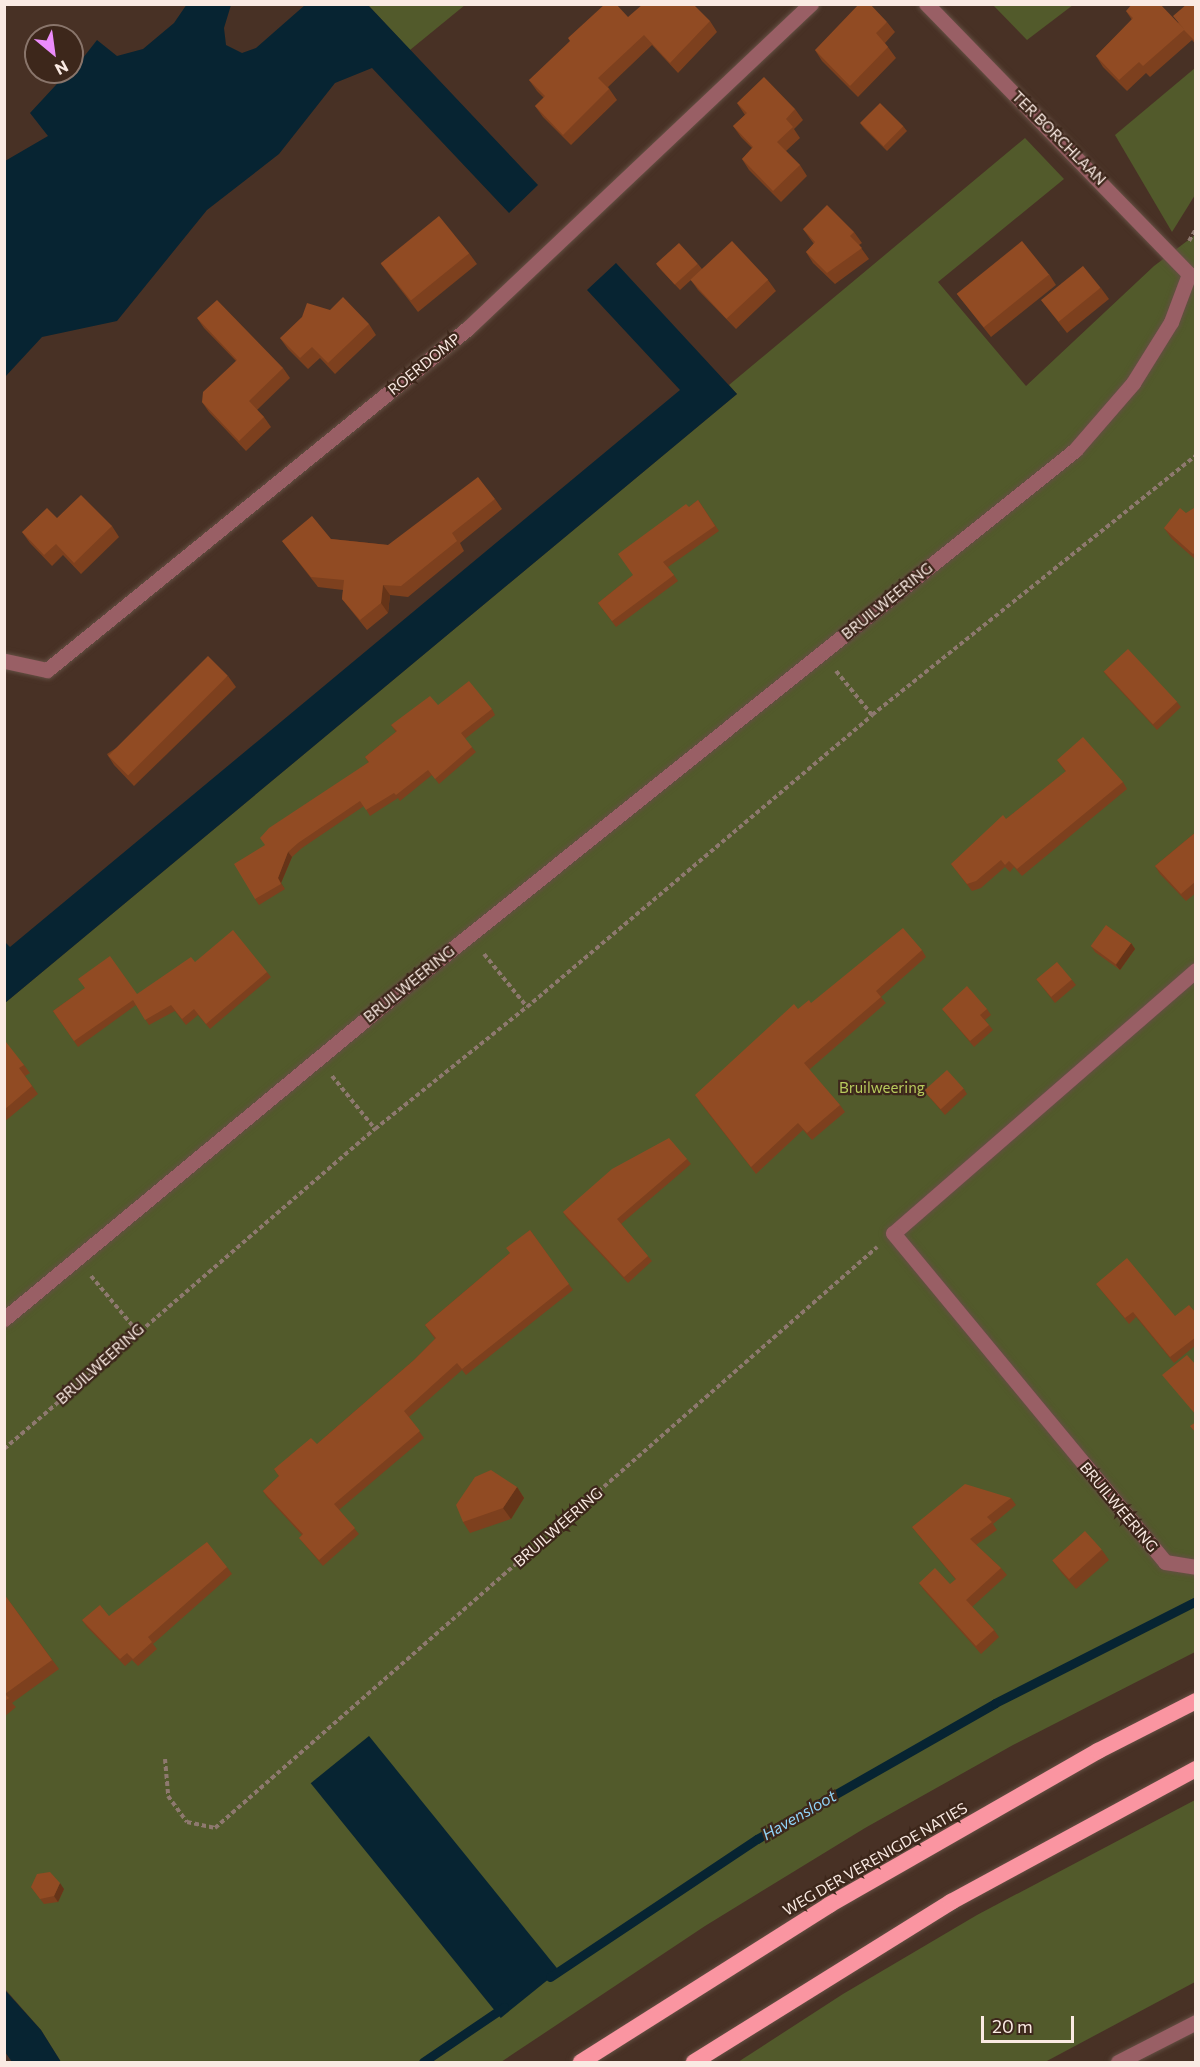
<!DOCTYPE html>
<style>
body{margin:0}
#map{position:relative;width:1200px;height:2067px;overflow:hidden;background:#483125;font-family:Commissioner,sans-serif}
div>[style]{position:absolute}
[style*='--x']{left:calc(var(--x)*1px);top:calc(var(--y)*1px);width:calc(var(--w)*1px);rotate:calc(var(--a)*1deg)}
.green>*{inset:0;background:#525a2b}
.water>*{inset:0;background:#072432;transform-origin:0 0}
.stream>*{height:9px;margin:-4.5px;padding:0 4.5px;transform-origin:4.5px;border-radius:4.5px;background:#072432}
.path>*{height:4px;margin-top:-2px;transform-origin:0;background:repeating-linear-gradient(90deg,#8e796f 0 4.5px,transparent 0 7.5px)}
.roads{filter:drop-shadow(0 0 2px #644f43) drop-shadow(0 0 2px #644f43)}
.service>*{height:15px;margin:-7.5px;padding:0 7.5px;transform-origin:7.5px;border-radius:7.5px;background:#995f65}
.minor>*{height:15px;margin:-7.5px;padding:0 7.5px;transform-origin:7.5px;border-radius:7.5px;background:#995f65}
.trunk>*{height:16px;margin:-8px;padding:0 8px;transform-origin:8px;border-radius:8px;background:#fa95a1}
.wall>*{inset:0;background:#7d401e}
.shaded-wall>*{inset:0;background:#663418}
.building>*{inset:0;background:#914b23;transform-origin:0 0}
span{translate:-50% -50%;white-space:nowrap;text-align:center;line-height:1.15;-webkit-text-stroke:4.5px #3d271b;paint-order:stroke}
.street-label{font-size:15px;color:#faeae3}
.park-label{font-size:15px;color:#b7ca5c}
.water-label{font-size:16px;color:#90d1f5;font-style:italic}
.frame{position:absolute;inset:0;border:6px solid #faeae3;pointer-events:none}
.north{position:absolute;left:24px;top:24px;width:60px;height:60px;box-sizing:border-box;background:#3d271b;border:2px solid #89756b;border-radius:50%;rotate:151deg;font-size:16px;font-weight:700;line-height:24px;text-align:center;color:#faeae3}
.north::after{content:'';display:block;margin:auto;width:21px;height:27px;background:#ec8cfb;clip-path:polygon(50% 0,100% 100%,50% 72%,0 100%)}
.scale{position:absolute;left:981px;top:2016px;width:93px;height:27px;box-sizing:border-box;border:3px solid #faeae3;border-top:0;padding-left:8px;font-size:18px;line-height:21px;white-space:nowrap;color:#faeae3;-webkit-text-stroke:4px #3d271b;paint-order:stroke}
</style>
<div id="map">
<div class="green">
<div style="clip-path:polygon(368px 5px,465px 5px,410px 50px)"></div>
<div style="clip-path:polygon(993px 5px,1073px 5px,1027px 40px)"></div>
<div style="clip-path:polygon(1195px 68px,1195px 195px,1172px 232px,1115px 135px)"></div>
<div style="clip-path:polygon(1025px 138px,1064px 179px,938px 282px,1026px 386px,1154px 266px,1195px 235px,1195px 1652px,1013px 1745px,865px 1828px,705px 1926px,501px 2062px,61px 2062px,41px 2030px,5px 1989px,5px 1003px,737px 394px,729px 385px)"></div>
<div style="clip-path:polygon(1195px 1800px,1195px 1982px,1045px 2062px,738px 2062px,843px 1994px,977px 1915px)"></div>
</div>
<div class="water">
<div style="clip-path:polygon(187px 4px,231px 5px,224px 28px,226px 45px,242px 53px,256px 48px,305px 5px,368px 5px,538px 185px,509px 213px,372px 68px,335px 83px,279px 154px,207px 210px,117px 321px,42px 337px,5px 377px,5px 161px,48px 136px,30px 113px,68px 72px,72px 72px,97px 40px,117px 56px,143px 49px,174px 23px)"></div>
<div style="clip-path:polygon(616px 263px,737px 394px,5px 1003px,5px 942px,10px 947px,680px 390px,587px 290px)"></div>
<div style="left:369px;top:1736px;width:302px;height:75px;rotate:51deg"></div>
<div style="clip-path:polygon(4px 1989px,41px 2030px,61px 2062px,12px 2062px,5px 2052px)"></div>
</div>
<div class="stream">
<div style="--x:550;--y:1977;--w:249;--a:-33.7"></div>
<div style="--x:757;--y:1839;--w:274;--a:-29.7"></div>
<div style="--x:995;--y:1703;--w:225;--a:-26.9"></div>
<div style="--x:423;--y:2062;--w:98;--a:-34.2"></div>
</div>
<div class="path">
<div style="--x:1189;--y:241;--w:14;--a:-60"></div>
<div style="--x:836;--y:671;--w:57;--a:50.7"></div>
<div style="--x:484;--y:954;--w:68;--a:50.9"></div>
<div style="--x:332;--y:1076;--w:68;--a:50.9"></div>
<div style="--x:91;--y:1276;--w:72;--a:50.1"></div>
<div style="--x:4;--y:1449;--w:490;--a:-40.8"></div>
<div style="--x:375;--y:1129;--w:195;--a:-38.8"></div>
<div style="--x:527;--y:1007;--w:452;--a:-40.2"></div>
<div style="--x:872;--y:715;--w:415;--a:-38.7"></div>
<div style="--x:165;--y:1759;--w:37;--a:85"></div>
<div style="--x:168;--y:1796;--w:32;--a:54"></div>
<div style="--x:187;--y:1822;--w:29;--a:12"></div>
<div style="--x:215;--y:1828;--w:881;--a:-41.27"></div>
</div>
<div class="roads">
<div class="service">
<div style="--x:1196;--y:970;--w:401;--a:139"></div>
<div style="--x:893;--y:1233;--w:427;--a:50.4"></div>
<div style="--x:1165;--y:1562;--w:31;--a:9"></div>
</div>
<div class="minor">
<div style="--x:5;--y:661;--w:43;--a:12.1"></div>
<div style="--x:47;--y:670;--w:542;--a:-39.09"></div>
<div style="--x:468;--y:328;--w:472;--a:-43.4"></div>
<div style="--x:4;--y:1319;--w:516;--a:-39.65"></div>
<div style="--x:401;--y:990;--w:864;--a:-38.7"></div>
<div style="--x:1075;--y:450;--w:89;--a:-49.1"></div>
<div style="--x:1133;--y:383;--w:72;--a:-58.1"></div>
<div style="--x:1171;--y:322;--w:51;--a:-69.4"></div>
<div style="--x:1189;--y:274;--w:377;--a:-134.2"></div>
<div style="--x:1118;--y:2062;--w:88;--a:-27.1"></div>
</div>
<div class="trunk">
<div style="--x:581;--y:2062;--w:294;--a:-32.3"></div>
<div style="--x:829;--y:1905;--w:310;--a:-29.8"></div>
<div style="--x:1098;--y:1751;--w:110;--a:-27"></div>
<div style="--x:694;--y:2062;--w:303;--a:-31.9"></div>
<div style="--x:951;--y:1902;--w:279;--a:-28.5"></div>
</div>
</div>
<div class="wall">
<div style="clip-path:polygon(1196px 4px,1196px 45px,1192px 40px,1150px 77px,1146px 73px,1127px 91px,1103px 67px,1096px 56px,1132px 20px,1126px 11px,1178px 23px)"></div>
<div style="clip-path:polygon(628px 17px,710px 21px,717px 32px,678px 73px,652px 45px,608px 87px,617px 100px,571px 145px,543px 117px,535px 106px,544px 98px,537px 91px,529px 80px)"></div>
<div style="clip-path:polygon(887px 22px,895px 32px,885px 43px,896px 58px,858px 97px,822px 61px,815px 50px)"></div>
<div style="clip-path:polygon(737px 103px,795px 109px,803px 120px,794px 129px,800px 138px,786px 151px,800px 165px,807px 176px,781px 202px,749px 170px,742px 159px,752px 148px,741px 137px,733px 126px,745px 115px)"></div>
<div style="clip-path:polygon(860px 123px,903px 126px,907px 131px,887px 151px,864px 128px)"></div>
<div style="clip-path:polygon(803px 229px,854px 232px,862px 243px,859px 245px,869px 259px,835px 284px,813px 263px,806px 252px,814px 244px)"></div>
<div style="clip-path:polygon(469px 253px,477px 264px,418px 312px,381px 264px)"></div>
<div style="clip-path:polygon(698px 264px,702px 269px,768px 280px,776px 291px,736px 329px,698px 290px,691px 280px,680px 290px,661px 270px,657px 265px)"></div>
<div style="clip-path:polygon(1049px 274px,1056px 285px,991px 337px,957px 294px)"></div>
<div style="clip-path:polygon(1101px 288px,1109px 299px,1067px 333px,1041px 300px)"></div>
<div style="clip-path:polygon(197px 318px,283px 368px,290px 378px,257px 410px,264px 417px,271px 427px,246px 451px,209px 412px,202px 402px,236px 361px,204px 328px)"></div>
<div style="clip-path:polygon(369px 324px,376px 335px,335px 374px,320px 358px,308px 369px,288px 349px,280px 338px)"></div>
<div style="clip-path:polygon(495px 499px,502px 509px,460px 543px,464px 551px,408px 597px,390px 595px,388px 613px,367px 630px,342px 599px,343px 590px,318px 587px,282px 541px,331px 539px,388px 545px)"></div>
<div style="clip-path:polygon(698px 500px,719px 531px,668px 567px,678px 581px,616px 627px,598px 603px,633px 575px,689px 507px)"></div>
<div style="clip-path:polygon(1196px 510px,1196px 560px,1172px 539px,1164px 528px,1186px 513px)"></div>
<div style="clip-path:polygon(57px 518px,112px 526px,119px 537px,81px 574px,63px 555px,52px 566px,30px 543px,22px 532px)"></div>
<div style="clip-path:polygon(1103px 671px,1177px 702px,1181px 707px,1157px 730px,1107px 676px)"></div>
<div style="clip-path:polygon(228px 676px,236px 687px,134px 786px,114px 765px,107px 754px)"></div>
<div style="clip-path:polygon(438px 705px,492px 709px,495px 715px,465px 739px,476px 752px,439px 784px,432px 775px,400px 801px,398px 798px,370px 816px,364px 806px,302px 848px,292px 857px,281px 883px,285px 889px,259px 905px,255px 899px,265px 845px,369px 763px,365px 757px,396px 732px,391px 725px)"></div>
<div style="clip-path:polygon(1057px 760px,1123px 782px,1127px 789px,1022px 876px,1014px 867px,1010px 872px,1005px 867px,981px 888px,972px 891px,951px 864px,1006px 819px,1066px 772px)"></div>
<div style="clip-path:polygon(1196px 832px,1196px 893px,1186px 901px,1160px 874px,1155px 866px)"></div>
<div style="clip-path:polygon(1131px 943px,1135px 949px,1120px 970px,1095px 952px,1091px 946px)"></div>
<div style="clip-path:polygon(922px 950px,926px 957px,881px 997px,886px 1003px,809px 1070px,840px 1105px,845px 1112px,812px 1140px,803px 1130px,756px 1174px,699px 1101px,798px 1009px,811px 1003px)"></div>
<div style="clip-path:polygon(195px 962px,267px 972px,271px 977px,210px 1029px,198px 1015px,186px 1025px,175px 1011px,149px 1025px,136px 1005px,78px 1047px,53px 1011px,85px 988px,137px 994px)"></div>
<div style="clip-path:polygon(1036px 979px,1072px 980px,1076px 985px,1055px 1003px)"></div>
<div style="clip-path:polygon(942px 1009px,987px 1009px,991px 1015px,985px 1020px,993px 1030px,974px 1047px)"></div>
<div style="clip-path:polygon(4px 1043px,24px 1065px,30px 1073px,25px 1076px,38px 1094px,4px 1122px)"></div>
<div style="clip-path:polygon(964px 1089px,967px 1094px,945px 1115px,924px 1091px)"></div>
<div style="clip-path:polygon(687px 1159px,691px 1164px,621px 1224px,652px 1261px,628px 1283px,567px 1218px,563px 1212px)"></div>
<div style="clip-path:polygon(530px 1230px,573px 1290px,466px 1375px,462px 1370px,409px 1417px,424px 1438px,339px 1510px,359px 1534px,323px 1566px,299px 1538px,302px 1535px,267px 1497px,263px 1491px,279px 1476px,274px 1469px,317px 1444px,414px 1360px,435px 1339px,425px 1325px,510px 1253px)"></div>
<div style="clip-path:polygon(1096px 1284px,1175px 1316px,1196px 1313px,1196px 1345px,1174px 1363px,1136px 1317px,1129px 1324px)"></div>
<div style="clip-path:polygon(517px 1487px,524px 1498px,511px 1519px,470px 1533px,463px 1522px)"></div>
<div style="clip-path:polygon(1011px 1498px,1016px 1505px,993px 1524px,997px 1530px,976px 1545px,1001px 1568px,1007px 1575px,972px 1607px,994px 1630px,999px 1637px,981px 1654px,924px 1590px,919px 1583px,950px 1584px,956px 1580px,912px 1527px)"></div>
<div style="clip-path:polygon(1102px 1550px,1109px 1560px,1076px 1589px,1061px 1572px,1053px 1561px)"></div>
<div style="clip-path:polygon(227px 1567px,232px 1574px,153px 1644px,157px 1649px,138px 1666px,132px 1660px,125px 1666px,87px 1627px,82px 1620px,109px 1616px)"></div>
<div style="clip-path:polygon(4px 1594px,59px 1669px,12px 1703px,16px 1707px,4px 1717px)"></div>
<div style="clip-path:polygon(31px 1887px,64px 1889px,58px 1902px,44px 1904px)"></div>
</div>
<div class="shaded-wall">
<div style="clip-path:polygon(383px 585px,390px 595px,388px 613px,381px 603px)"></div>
<div style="clip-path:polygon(288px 852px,292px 857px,281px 883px,285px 889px,278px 878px)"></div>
<div style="clip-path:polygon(1131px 943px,1135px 949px,1120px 970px,1116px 965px)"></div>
<div style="clip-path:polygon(517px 1487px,524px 1498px,511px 1519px,503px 1508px)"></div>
<div style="clip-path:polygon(60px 1883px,64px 1889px,58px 1902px,54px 1896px)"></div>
</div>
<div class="building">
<div style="clip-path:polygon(605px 4px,616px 4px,628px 17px,643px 4px,693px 4px,710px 21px,670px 63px,644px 35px,598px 78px,609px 89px,563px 135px,535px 106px,545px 96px,529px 80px,570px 41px,568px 38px)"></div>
<div style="clip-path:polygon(859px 4px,870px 4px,887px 22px,876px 33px,888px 47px,850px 86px,815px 50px)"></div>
<div style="clip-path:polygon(1132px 4px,1160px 4px,1184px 29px,1173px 16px,1187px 4px,1196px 4px,1196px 42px,1184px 30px,1143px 66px,1139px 62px,1119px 80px,1096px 56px,1133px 18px,1126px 11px)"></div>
<div style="clip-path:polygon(764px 77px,795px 109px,786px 119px,793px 127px,777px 142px,800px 165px,773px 191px,742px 159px,753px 147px,733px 126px,747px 113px,737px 103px)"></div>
<div style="left:880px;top:103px;width:33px;height:28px;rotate:45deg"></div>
<div style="clip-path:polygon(827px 205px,854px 232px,850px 236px,862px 248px,827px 273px,806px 252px,815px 242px,803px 229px)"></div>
<div style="left:439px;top:216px;width:48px;height:75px;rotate:51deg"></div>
<div style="left:732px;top:241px;width:53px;height:57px;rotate:47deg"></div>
<div style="left:1022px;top:241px;width:43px;height:84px;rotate:51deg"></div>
<div style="left:679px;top:243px;width:28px;height:31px;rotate:48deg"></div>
<div style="left:1083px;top:266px;width:28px;height:54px;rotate:51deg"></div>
<div style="clip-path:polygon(343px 297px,369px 324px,328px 363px,312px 347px,300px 358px,280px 338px,302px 317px,307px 303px,330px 310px)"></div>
<div style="clip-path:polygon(217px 300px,283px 368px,249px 401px,264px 417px,239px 441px,202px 402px,203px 392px,237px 360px,197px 318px)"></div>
<div style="clip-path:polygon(478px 477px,495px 499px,452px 533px,457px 541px,401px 586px,383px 585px,381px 603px,360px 620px,342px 599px,344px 580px,311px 577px,282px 541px,312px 516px,331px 539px,388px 545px)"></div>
<div style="clip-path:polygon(81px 495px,112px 526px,74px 563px,56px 544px,44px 555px,22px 532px,47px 508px,57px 518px)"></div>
<div style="clip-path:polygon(698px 500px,715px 526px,663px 562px,674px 575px,612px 621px,598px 603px,633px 575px,618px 554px,686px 504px,689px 507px)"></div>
<div style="clip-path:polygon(1180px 508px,1186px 513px,1194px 508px,1196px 510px,1196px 551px,1193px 554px,1164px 528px)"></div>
<div style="left:1128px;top:649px;width:72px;height:33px;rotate:47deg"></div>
<div style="left:208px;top:656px;width:28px;height:141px;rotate:45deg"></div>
<div style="clip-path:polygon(469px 681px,492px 709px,461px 733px,472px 747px,435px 779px,428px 770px,396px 795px,394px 793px,366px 810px,360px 801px,298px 843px,288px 852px,278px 878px,281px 884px,255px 899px,234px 864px,265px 845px,260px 838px,269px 828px,369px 762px,365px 757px,397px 731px,391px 725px,430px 696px,438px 705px)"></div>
<div style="clip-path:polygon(1083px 737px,1123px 782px,1017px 869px,1009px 861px,1005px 865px,1001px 860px,976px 881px,967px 884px,951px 864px,1003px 815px,1006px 819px,1066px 771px,1057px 760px)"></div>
<div style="clip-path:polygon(1196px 832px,1196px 881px,1181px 894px,1155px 866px)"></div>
<div style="left:1106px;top:925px;width:31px;height:26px;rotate:36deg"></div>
<div style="clip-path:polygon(903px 928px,922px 950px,876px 991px,881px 997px,804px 1063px,840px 1105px,807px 1133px,798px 1123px,751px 1167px,695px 1095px,794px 1004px,798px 1009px,809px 1000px,811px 1003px)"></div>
<div style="clip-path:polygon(233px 930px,267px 972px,206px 1024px,194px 1009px,182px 1019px,171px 1005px,145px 1020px,133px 1000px,74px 1041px,53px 1011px,85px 988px,78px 979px,110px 956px,137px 994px,191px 957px,195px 962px)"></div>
<div style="left:1057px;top:962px;width:23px;height:27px;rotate:50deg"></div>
<div style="clip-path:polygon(967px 986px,987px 1009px,980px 1015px,989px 1025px,970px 1041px,942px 1009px)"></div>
<div style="clip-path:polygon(6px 1042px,24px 1065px,19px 1068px,32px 1086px,4px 1110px,4px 1043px)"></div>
<div style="left:947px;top:1070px;width:25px;height:31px;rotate:48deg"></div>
<div style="clip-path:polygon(669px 1138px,687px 1159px,617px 1219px,648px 1256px,624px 1277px,563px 1212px,612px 1169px)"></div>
<div style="clip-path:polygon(530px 1230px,569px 1284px,462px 1369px,457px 1363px,404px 1411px,420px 1431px,334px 1504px,355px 1528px,319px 1560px,299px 1538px,303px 1534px,263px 1491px,279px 1476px,274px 1469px,311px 1438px,317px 1444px,414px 1360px,436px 1338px,425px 1325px,510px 1253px,506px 1248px)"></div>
<div style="clip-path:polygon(1127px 1258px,1175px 1316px,1189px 1305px,1196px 1313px,1196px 1337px,1170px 1357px,1133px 1312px,1125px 1318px,1096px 1284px)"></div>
<div style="clip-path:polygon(1187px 1355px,1196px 1365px,1196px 1415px,1162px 1375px)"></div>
<div style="clip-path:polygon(1196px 1422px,1196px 1433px,1190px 1426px)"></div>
<div style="clip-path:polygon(491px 1470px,517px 1487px,503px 1508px,463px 1522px,456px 1505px,475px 1477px)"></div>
<div style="clip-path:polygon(965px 1484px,1011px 1498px,987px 1517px,992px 1522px,970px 1539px,1001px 1568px,966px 1600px,994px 1630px,976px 1646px,919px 1583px,935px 1568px,950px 1584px,956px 1579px,912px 1527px)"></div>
<div style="left:1085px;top:1531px;width:25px;height:44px;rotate:48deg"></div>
<div style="clip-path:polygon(207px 1542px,227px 1567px,148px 1637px,152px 1642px,133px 1659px,127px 1653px,120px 1659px,82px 1620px,100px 1605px,109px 1616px)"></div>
<div style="clip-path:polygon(4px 1594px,52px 1660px,5px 1694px,9px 1698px,4px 1702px)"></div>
<div style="clip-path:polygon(50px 1872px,60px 1883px,54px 1896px,40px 1899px,31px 1887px,37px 1874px)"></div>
</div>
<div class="street-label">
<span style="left:1059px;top:138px;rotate:45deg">TER BORCHLAAN</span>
<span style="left:424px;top:364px;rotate:-39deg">ROERDOMP</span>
<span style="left:887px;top:601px;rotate:-39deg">BRUILWEERING</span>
<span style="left:409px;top:984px;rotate:-39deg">BRUILWEERING</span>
<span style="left:100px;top:1364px;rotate:-42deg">BRUILWEERING</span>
<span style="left:1119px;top:1507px;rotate:50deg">BRUILWEERING</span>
<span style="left:558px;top:1527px;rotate:-41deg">BRUILWEERING</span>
<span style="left:875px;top:1859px;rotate:-30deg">WEG DER VERENIGDE NATIES</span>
</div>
<div class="park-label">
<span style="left:882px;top:1088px">Bruilweering</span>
</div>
<div class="water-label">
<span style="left:799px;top:1815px;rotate:-30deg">Havensloot</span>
</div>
<div class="frame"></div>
<div class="north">N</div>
<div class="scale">20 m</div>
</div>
